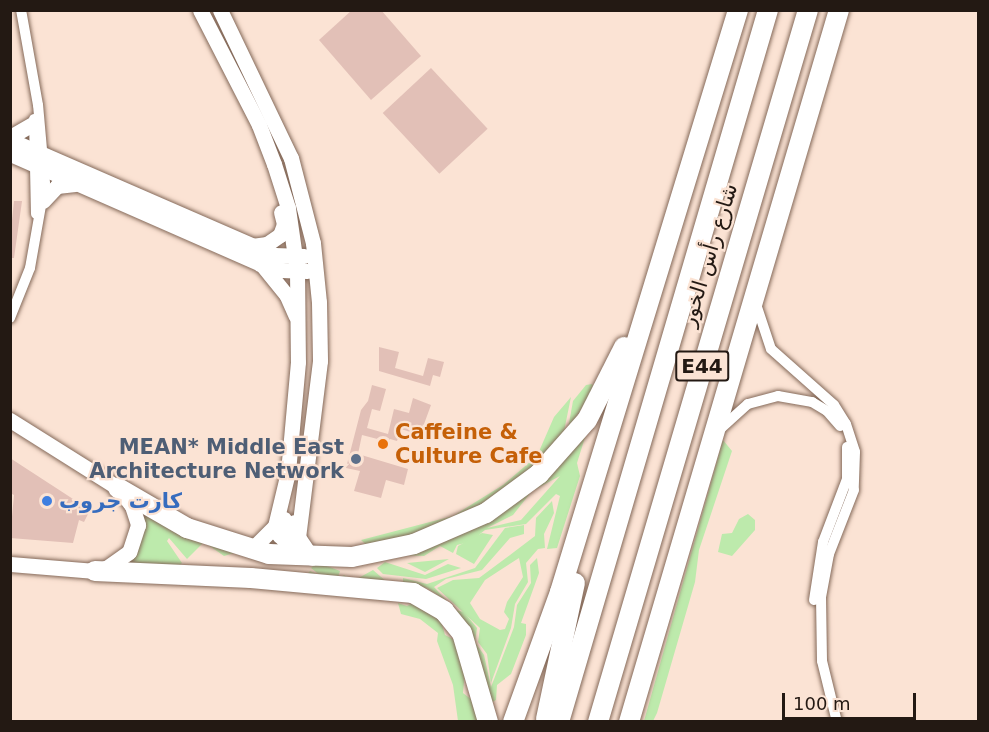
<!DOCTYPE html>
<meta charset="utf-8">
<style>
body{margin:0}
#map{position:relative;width:989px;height:732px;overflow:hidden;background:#fbe3d4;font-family:"DejaVu Sans",Vazirmatn,sans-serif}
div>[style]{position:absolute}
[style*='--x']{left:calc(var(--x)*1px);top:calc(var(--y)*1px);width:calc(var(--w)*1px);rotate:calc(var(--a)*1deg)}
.green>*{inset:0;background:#bdeaac}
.building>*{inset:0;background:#e2c0b7;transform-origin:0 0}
.roads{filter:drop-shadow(0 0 2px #846959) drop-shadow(0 0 2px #846959)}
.street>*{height:10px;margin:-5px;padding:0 5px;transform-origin:5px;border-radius:5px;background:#fff}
.secondary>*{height:15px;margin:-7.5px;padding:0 7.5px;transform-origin:7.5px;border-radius:7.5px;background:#fff}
.highway>*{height:20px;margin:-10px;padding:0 10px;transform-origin:10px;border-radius:10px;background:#fff}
.dots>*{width:16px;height:16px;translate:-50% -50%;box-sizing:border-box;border:3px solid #fbe3d4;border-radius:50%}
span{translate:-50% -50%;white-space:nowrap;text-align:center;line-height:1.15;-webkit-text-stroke:4.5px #fbe3d4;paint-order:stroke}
.shield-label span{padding:2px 4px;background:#fbe3d4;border:2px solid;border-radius:4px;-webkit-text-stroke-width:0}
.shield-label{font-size:20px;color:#231913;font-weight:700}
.street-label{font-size:21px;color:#231913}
.food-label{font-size:21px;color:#c56008;font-weight:700}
.left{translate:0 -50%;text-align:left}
.service-label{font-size:21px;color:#4e5e75;font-weight:700}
.right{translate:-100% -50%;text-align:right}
.shop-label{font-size:21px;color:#366cbe;font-weight:700}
.frame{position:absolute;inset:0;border:12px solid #231913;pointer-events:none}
.scale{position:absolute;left:782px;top:693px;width:134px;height:27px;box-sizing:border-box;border:3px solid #231913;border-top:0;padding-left:8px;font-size:18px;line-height:21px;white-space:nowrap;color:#231913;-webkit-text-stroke:4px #fbe3d4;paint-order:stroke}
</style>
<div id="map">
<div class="green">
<div style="clip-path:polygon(592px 384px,595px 388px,568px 429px,573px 401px,586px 385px)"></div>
<div style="clip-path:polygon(571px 397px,563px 436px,551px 457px,468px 517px,370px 548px,361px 540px,453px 516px,503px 485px,537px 456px,554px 417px)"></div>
<div style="clip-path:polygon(evenodd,587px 431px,577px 463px,580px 476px,557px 548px,547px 549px,560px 496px,556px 494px,526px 524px,485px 530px,470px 542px,457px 545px,453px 553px,440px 546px,424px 556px,402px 555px,422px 547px,587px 431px,560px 476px,521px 520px,487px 528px,513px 515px,532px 491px,560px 476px)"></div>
<div style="clip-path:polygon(723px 440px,732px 451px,699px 550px,695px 582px,657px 713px,653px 721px,644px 721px)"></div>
<div style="clip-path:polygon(evenodd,552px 501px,554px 513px,544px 534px,545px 548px,538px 549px,526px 563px,528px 582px,515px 604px,511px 628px,491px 683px,487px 654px,478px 642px,480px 628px,437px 588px,453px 580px,479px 578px,510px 555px,535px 536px,536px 518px,552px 501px,519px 558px,523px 577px,507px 602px,504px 612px,509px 619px,505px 629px,500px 630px,480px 619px,470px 603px,485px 580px,519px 558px)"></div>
<div style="clip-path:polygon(137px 508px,241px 551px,224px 556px,204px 542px,187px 559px,169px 538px,167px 541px,182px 563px,177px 570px,121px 564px)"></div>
<div style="clip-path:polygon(748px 514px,755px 520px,755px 530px,732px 556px,718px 552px,722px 534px,732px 533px,739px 519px)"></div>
<div style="clip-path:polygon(524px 525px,524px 534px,510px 538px,482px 570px,446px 579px,434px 587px,447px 601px,427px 588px,403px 583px,403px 578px,427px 584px,475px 568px,505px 528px)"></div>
<div style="clip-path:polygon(482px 533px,493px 535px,474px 564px,456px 554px,458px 546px)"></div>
<div style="clip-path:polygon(537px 558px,539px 573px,521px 623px,526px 624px,526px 635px,511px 674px,497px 685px,496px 700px,491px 703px,473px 638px,456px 610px,464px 612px,477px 628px,475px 642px,484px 655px,491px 687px,514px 627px,517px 605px,531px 583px,530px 565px)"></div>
<div style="clip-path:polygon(449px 559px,425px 572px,407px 563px)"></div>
<div style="clip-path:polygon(317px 562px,340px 571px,337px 580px,344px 575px,353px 581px,373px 570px,387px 582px,337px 581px,304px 577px,310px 571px,321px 576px,311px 568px)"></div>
<div style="clip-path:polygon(385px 562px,425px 575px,448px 564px,461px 568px,426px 579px,383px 574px,377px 568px)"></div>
<div style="clip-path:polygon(415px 602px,440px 617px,445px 635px,459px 642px,465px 672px,463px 693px,476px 703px,480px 721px,458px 721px,453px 685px,437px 641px,438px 633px,420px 619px,401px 614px,398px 603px,407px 606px)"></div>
</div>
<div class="building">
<div style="clip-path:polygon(352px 10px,381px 10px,421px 56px,371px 100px,319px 40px)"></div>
<div style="left:431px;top:68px;width:83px;height:66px;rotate:47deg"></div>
<div style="clip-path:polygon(14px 201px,22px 201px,14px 258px,10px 258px,10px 239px)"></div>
<div style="clip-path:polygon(379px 347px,399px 352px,395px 368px,423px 376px,428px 358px,444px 362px,440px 377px,433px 375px,430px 386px,379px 371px)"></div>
<div style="clip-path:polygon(372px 385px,386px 389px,380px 411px,372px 409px,367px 428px,388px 434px,394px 409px,409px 413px,413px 398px,431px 405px,420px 435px,401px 429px,397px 441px,390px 439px,389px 442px,362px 435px,358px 454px,408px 469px,404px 485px,386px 480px,381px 498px,354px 491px,360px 471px,346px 468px,361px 410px,368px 401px)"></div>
<div style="clip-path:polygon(10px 458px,90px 510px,84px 522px,79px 520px,73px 543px,10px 538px,14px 495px,10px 493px)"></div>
</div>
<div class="roads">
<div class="street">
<div style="--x:34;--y:119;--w:95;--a:88.8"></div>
<div style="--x:756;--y:304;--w:47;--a:71.6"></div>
<div style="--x:771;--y:349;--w:84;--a:41.6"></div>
<div style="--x:834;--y:405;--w:22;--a:58"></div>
<div style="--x:846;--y:424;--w:29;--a:72"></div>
<div style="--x:855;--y:452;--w:38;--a:92"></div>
<div style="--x:854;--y:490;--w:69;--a:111.3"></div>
<div style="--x:829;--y:554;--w:44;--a:100.5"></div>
<div style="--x:821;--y:597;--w:64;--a:89.1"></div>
<div style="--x:822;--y:661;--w:63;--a:76.2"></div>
<div style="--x:10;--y:318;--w:54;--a:-68.2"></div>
<div style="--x:30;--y:268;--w:86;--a:-80"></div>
<div style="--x:45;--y:183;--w:78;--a:-95.1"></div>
<div style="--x:38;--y:105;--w:97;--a:-100.1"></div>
<div style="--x:719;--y:430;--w:39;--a:-42"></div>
<div style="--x:748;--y:404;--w:31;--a:-15"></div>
<div style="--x:778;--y:396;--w:35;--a:10"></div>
<div style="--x:812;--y:402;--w:17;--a:31"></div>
<div style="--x:827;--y:411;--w:20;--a:49"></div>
<div style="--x:814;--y:600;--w:59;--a:-81.2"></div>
<div style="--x:823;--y:542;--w:67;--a:-69.1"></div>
<div style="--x:847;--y:479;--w:32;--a:-90"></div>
</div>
<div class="secondary">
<div style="--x:200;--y:10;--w:129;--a:62.8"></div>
<div style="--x:259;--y:125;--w:42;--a:69"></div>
<div style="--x:274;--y:164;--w:46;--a:72.3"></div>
<div style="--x:288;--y:208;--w:64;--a:81.9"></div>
<div style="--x:297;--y:271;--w:91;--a:89.4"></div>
<div style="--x:298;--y:362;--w:110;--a:95.2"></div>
<div style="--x:288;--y:472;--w:56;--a:103.5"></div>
<div style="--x:275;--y:526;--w:34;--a:135"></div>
<div style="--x:220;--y:10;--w:164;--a:64.4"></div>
<div style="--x:291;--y:158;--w:88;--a:75.5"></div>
<div style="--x:313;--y:243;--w:59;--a:84.2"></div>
<div style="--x:319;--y:302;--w:59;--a:89"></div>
<div style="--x:320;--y:361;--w:177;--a:97.1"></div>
<div style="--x:298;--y:537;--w:25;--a:56"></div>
<div style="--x:10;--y:137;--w:28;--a:-30"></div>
<div style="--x:10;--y:140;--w:288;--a:23.5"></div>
<div style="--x:274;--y:255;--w:30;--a:2"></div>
<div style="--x:10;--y:154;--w:273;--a:23.7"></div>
<div style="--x:260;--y:264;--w:22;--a:16"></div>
<div style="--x:281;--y:270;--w:26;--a:2"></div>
<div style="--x:43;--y:201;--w:21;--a:-47"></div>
<div style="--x:57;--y:186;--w:18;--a:-6"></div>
<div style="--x:252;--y:246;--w:15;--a:-8"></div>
<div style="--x:267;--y:244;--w:16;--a:-35"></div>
<div style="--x:280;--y:235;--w:12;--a:-70"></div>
<div style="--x:284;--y:224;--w:12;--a:-104"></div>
<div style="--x:263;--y:266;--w:36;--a:51"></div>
<div style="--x:286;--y:294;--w:24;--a:66"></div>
<div style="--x:10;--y:420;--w:128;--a:32.2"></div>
<div style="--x:118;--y:488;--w:23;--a:52"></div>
<div style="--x:132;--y:506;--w:20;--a:72"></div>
<div style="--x:138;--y:525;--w:28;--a:108"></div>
<div style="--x:129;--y:552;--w:28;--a:145"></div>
<div style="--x:106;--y:568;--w:11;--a:165"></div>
<div style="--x:95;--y:571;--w:85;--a:-175.3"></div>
<div style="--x:284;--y:519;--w:17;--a:107"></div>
<div style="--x:279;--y:535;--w:7;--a:45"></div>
<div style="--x:284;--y:540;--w:7;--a:-16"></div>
<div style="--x:291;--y:538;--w:16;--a:-79"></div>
</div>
<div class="highway">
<div style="--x:118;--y:488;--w:80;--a:30.1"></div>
<div style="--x:187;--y:528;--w:86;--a:17.6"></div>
<div style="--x:269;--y:554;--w:83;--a:2.1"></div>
<div style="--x:352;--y:557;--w:63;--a:-11.8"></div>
<div style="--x:414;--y:544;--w:78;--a:-23.3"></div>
<div style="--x:486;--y:513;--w:66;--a:-36.3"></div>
<div style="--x:539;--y:474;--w:72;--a:-48.4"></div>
<div style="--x:587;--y:420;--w:82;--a:-63.1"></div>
<div style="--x:95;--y:571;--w:156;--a:2.6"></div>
<div style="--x:251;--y:578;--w:163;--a:5.3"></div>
<div style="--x:413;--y:593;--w:36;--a:30"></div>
<div style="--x:444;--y:611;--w:28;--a:51"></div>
<div style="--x:462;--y:633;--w:93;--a:73.7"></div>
<div style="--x:546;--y:719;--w:139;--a:-78"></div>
<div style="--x:513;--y:722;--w:138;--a:-70.1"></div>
<div style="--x:560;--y:592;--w:609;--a:-72.99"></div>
<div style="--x:559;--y:722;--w:742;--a:-73.64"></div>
<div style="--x:598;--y:722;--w:742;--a:-73.57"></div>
<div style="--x:629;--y:722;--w:742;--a:-73.57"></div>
</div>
</div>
<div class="dots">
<div style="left:383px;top:444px;background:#e8710a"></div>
<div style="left:356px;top:459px;background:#5c6f8a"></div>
<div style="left:47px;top:501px;background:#3f7fe0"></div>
</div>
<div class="shield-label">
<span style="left:702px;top:366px">E44</span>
</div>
<div class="street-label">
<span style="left:709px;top:255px;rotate:-73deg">شارع رأس الخور</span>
</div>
<div class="food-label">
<span class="left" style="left:395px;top:444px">Caffeine &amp;<br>Culture Cafe</span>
</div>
<div class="service-label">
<span class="right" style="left:344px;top:459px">MEAN* Middle East<br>Architecture Network</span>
</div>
<div class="shop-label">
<span class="left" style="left:59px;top:501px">كارت جروب</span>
</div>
<div class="frame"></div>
<div class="scale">100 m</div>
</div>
